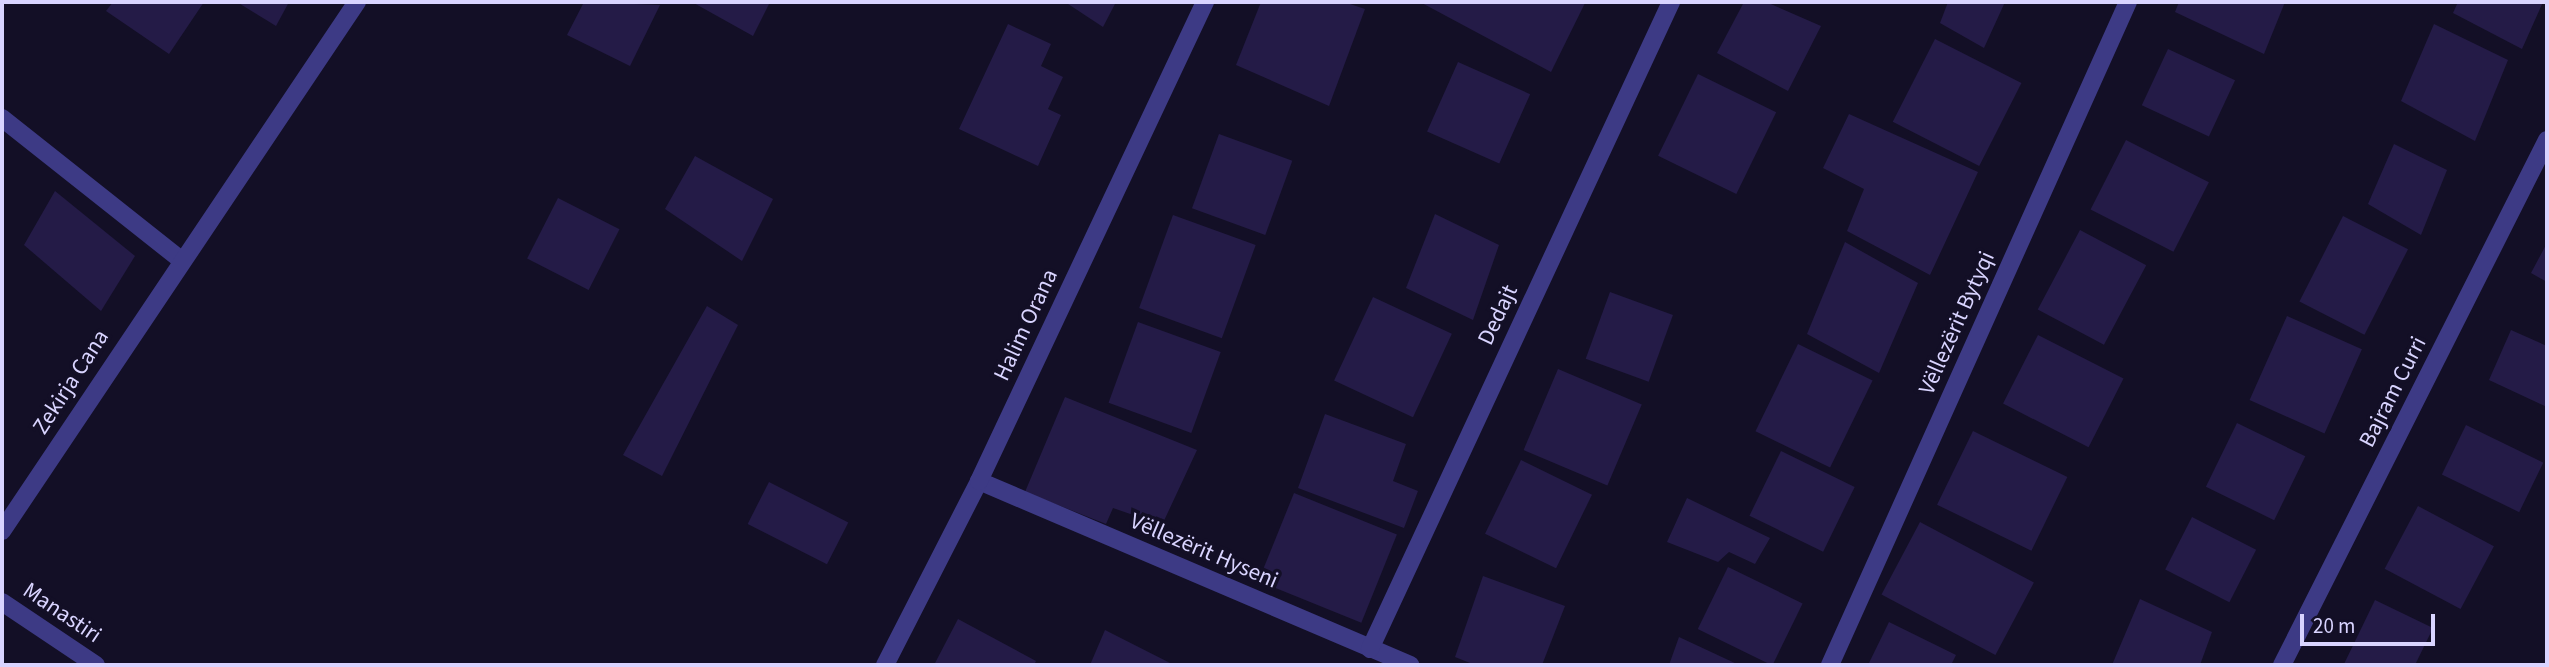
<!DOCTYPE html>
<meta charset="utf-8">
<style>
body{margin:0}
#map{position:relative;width:2549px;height:667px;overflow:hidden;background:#130f26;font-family:"Source Sans 3",sans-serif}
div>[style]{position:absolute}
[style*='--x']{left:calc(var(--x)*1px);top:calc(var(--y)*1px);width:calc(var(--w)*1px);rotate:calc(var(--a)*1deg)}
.building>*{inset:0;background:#241b47;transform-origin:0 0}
.minor>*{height:18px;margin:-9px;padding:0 9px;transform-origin:9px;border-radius:9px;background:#3d3a85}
span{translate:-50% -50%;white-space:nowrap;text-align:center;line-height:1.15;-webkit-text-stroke:7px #130f26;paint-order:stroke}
.street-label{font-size:23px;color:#d9d4ff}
.frame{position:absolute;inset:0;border:4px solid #d9d4ff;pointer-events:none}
.scale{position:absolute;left:2300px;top:614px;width:135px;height:32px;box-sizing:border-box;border:4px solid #d9d4ff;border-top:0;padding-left:9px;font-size:21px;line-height:24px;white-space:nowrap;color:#d9d4ff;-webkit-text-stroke:5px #130f26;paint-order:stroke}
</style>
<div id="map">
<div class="building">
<div style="clip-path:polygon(113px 2px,204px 2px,169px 54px,106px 11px)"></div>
<div style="clip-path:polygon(237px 2px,289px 2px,276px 26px)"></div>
<div style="clip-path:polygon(584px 2px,660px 5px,630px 66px,567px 35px)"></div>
<div style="clip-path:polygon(692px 2px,770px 2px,753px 36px)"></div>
<div style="clip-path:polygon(1065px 2px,1116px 2px,1103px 27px)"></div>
<div style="clip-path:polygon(1261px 2px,1344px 2px,1365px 9px,1329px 106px,1236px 65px)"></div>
<div style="clip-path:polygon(1420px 2px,1583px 2px,1585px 3px,1551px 72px)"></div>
<div style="clip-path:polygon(1744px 2px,1766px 2px,1821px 26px,1788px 91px,1717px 53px)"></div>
<div style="clip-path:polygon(1948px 2px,2005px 2px,1984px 48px,1940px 23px)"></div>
<div style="clip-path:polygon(2179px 2px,2285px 2px,2264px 54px,2175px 12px)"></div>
<div style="clip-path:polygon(2458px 2px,2543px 2px,2522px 49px,2453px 13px)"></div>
<div style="clip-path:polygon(1008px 24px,1051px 44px,1041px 66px,1063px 77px,1048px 109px,1061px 115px,1038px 166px,959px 129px)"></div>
<div style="clip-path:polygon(2434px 24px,2508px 60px,2475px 141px,2401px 101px)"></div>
<div style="left:1935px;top:39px;width:97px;height:93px;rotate:27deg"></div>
<div style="left:2168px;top:49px;width:74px;height:62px;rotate:25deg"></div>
<div style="left:1458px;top:62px;width:79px;height:76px;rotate:24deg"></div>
<div style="left:1698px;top:74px;width:87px;height:91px;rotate:26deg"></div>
<div style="clip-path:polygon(1849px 114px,1978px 172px,1930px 275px,1847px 231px,1864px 189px,1823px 168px)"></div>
<div style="left:1219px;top:134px;width:78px;height:79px;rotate:20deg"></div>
<div style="left:2126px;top:140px;width:93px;height:78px;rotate:27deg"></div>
<div style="clip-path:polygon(2394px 144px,2447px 170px,2421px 235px,2368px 204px)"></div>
<div style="clip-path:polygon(695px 156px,773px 199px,742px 261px,665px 209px)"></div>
<div style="clip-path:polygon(55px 191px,135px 256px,101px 311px,24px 245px)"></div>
<div style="left:558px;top:198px;width:69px;height:68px;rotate:27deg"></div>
<div style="clip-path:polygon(1435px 214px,1499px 245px,1473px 320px,1406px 288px)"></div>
<div style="left:1173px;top:215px;width:88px;height:99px;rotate:20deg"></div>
<div style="left:2343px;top:216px;width:73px;height:96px;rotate:27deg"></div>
<div style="left:2080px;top:230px;width:75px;height:90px;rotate:28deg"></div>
<div style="clip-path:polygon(1845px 242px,1918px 283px,1879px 373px,1807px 334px)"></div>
<div style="clip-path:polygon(2547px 243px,2547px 282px,2531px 273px)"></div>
<div style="left:1610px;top:292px;width:67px;height:71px;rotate:20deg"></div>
<div style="left:1373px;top:297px;width:87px;height:92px;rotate:25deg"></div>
<div style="clip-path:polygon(707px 306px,738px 325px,662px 476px,623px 455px)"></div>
<div style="left:2287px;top:316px;width:82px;height:92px;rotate:24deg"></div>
<div style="left:1138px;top:322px;width:88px;height:86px;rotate:20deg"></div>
<div style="clip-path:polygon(2511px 330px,2547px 346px,2547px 407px,2489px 380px)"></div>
<div style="left:2038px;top:335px;width:96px;height:77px;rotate:27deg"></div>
<div style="left:1798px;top:344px;width:83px;height:97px;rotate:26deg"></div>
<div style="left:1558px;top:369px;width:91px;height:88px;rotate:23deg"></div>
<div style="clip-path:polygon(1065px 397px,1197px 450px,1162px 525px,1113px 508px,1106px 524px,1025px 492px)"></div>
<div style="clip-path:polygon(1325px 414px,1406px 444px,1393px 481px,1418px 491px,1404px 528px,1298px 488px)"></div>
<div style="left:2237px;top:423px;width:76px;height:71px;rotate:26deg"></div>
<div style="left:2466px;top:425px;width:86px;height:55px;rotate:26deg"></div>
<div style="left:1973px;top:431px;width:105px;height:82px;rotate:26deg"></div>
<div style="left:1781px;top:451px;width:82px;height:72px;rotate:26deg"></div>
<div style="left:1521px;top:460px;width:79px;height:82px;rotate:26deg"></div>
<div style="left:769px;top:482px;width:89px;height:47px;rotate:27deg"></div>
<div style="left:1294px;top:493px;width:111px;height:95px;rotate:22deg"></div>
<div style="clip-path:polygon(1687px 498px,1770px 538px,1755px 564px,1729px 552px,1718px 562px,1667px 542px)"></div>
<div style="left:2418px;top:506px;width:86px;height:71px;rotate:28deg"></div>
<div style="left:2192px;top:517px;width:72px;height:59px;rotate:27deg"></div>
<div style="left:1920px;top:522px;width:129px;height:82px;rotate:28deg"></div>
<div style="left:1728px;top:567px;width:83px;height:69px;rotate:26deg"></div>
<div style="clip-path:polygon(1483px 576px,1565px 606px,1542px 665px,1475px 665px,1455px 657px)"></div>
<div style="clip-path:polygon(2140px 599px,2212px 632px,2200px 665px,2112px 665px)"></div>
<div style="clip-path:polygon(2375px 600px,2433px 628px,2415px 665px,2344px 664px)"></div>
<div style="clip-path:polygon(958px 619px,1036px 661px,1034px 665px,934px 665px)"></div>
<div style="clip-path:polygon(1889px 622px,1956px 655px,1951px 665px,1868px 665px)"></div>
<div style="clip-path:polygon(1105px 630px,1174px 665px,1090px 665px)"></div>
<div style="clip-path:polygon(1679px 637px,1739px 665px,1669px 665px)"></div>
</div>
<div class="minor">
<div style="--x:2;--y:118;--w:227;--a:38.4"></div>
<div style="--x:979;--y:481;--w:469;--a:23.1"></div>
<div style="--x:2;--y:531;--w:637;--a:-56.14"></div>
<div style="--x:2;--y:602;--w:113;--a:33.8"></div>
<div style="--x:1370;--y:649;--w:714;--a:-65.05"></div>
<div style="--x:885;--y:665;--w:207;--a:-62.9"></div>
<div style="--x:979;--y:481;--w:530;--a:-64.74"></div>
<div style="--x:1830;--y:665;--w:727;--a:-65.8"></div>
<div style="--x:2282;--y:665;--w:588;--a:-63.22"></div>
</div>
<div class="street-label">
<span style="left:1498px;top:315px;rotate:-65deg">Dedajt</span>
<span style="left:1957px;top:323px;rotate:-66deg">Vëllezërit Bytyqi</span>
<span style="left:1026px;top:325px;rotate:-65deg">Halim Orana</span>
<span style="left:71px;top:382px;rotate:-57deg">Zekirja Cana</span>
<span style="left:2393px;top:392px;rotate:-63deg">Bajram Curri</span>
<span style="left:1204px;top:551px;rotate:23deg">Vëllezërit Hyseni</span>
<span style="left:62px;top:613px;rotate:34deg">Manastiri</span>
</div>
<div class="frame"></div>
<div class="scale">20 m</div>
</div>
